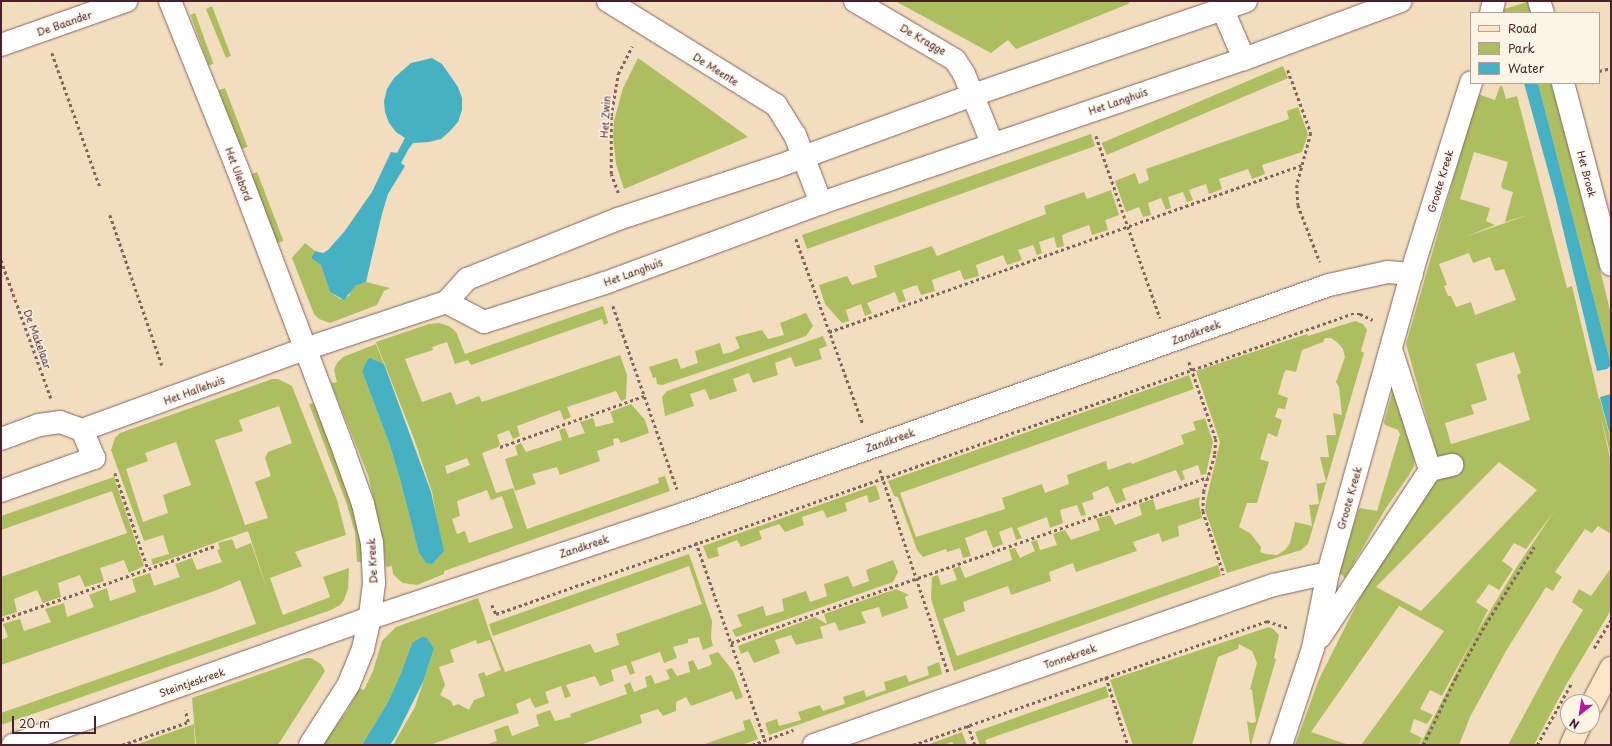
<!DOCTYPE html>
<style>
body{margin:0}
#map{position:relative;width:1612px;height:746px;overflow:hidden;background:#f2ddbe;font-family:"Playpen Sans",sans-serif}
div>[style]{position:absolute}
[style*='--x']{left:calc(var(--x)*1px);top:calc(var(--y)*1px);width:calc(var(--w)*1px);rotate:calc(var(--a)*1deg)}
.green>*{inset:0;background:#adbe61;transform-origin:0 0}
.water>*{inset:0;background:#45b1c3}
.path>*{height:2.5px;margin-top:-1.25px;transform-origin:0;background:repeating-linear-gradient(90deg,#85625e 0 3px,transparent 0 6px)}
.roads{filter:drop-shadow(0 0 1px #85625e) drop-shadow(0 0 1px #85625e)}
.street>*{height:22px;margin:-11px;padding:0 11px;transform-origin:11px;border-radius:11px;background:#fff}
.secondary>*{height:22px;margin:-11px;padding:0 11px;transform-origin:11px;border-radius:11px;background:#fde5c5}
span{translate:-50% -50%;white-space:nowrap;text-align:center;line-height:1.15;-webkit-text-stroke:3px #fcf5e5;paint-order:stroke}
.street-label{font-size:10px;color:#4a1f2b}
.frame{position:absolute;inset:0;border:2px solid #4a1f2b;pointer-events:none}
.legend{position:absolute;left:1470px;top:12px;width:130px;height:72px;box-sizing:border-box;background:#fcf5e5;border:1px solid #b59f9b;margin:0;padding:5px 7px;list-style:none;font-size:12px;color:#4a1f2b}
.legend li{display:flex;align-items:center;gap:8px;height:20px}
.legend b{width:20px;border:1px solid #b59f9b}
.north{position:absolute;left:1560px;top:694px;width:40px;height:40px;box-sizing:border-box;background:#fcf5e5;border:1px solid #b59f9b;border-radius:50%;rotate:210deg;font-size:11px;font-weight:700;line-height:16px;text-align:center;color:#4a1f2b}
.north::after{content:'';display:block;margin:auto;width:14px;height:18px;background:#b5179e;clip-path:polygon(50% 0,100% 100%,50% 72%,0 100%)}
.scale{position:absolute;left:12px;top:716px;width:84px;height:18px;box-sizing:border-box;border:2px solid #4a1f2b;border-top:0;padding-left:5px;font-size:12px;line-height:14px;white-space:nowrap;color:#4a1f2b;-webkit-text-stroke:3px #fcf5e5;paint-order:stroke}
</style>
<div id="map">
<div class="green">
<div style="clip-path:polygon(895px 1px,1130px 1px,1128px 4px,1016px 49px,1008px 40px,991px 53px)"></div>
<div style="clip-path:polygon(1530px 1px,1533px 13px,1503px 13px,1504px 9px)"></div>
<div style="clip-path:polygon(212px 6px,231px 56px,226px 58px,206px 9px)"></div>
<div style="left:195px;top:13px;width:54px;height:5px;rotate:70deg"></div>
<div style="clip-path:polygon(638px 58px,693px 97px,748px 137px,624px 189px,616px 164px,613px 137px,614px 121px,623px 88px)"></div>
<div style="left:1283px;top:66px;width:13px;height:197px;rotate:67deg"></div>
<div style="clip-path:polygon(1538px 83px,1551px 83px,1577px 178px,1611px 314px,1611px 365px)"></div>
<div style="clip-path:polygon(evenodd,1500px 86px,1502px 86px,1506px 99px,1517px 96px,1567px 288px,1572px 286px,1599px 399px,1600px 399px,1611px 441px,1611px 457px,1600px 414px,1611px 462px,1611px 534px,1598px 526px,1592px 533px,1585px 529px,1555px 572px,1562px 577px,1557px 584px,1553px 591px,1546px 587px,1506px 651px,1470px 717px,1459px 745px,1420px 745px,1475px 635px,1442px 696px,1430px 690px,1420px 709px,1433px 715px,1427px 724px,1414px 719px,1410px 732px,1422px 738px,1419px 745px,1361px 745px,1444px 631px,1399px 606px,1311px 732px,1349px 745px,1295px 745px,1319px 679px,1373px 572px,1429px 486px,1443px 476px,1406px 344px,1478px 94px,1495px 100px,1500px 86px,1474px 152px,1508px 162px,1501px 186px,1503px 189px,1513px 192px,1505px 222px,1528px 215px,1465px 237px,1495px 225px,1486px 221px,1490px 208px,1460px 199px,1474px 152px,1500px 86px,1469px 253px,1473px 263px,1490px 257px,1495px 271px,1504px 269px,1516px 300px,1475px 315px,1471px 302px,1456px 307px,1451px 296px,1448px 296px,1444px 286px,1447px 285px,1439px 264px,1469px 253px,1500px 86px,1514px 352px,1521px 373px,1517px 375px,1530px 420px,1451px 444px,1445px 423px,1474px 414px,1471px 405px,1487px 400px,1476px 364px,1514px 352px,1500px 86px,1499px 462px,1537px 490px,1421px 611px,1376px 587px,1499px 462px,1500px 86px,1555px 510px,1516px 568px,1476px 634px,1488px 610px,1476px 602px,1489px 584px,1499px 590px,1513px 569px,1502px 561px,1514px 543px,1526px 549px,1555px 510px)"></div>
<div style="left:225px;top:88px;width:63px;height:7px;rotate:69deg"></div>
<div style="clip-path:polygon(1298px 107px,1308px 134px,1302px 152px,1262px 165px,1265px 174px,1252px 179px,1248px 169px,1219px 179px,1222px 189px,1209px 194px,1206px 184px,1189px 190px,1193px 200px,1187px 202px,1183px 192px,1168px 197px,1171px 208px,1166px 210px,1161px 198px,1148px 203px,1151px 215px,1143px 217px,1139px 207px,1126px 212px,1115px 181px,1135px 173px,1139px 184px,1149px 180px,1146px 169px,1289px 119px,1287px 111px)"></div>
<div style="clip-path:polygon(1091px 134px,1095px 146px,807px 249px,802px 235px)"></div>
<div style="left:257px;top:172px;width:74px;height:7px;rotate:69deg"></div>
<div style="clip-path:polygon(1111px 190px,1119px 215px,1105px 220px,1108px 230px,1092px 235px,1089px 225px,1075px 230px,1062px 235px,1064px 246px,1057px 248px,1054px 237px,1039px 242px,1042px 253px,1037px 255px,1033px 245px,1018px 250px,1022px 260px,1007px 265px,1003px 255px,976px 265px,979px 276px,964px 280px,960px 270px,932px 280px,935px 291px,921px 295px,917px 285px,902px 290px,906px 301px,899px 303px,895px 292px,867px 303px,872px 313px,865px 316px,861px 304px,846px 310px,849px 321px,842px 323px,825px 304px,819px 285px,847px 276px,852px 285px,877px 277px,874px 266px,932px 246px,937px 256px,1046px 214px,1044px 206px,1084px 192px,1087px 199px)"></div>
<div style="clip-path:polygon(305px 243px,315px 251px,311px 258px,321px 265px,330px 292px,340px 299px,349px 296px,351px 289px,355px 286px,366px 282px,390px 288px,384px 291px,377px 305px,330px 323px,319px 319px,314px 314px,292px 258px)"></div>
<div style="clip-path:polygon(evenodd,603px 306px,608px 323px,604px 325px,602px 319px,471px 365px,468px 360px,455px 364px,447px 342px,432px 347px,433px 350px,405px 359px,422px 402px,451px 392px,456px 405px,479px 396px,482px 402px,620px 355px,627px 375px,626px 399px,621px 401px,616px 391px,567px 407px,571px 417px,564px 420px,560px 410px,517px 426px,520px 436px,513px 439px,509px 430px,497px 435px,500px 444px,498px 447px,482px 453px,496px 493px,513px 488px,527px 529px,659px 483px,658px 478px,665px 476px,670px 491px,444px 571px,444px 574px,417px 585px,403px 583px,398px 579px,393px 574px,392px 566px,386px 567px,382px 536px,368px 475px,331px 383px,337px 382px,334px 370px,337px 363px,343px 357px,376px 344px,384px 364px,372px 359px,367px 360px,362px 371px,389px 443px,400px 479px,419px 552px,423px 559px,435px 560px,442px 549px,432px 492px,414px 439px,376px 342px,429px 324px,439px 323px,449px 326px,456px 332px,465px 354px,603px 306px,467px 458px,470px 465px,447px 474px,445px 466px,467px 458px,603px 306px,487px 490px,491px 500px,502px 496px,513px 528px,469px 543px,465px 531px,457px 534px,452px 519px,460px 516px,457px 501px,487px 490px)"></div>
<div style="clip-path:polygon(806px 313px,813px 326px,806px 336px,778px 346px,662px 385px,657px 384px,656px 377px,653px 378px,649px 367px,677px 358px,681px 369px,698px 363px,695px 351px,720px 343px,723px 354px,732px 352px,740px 348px,735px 337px,762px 330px,768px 339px,784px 335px,780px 323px)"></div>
<div style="clip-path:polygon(evenodd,1355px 321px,1363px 324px,1367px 330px,1361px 351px,1364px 353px,1308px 544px,1301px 550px,1227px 573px,1205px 510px,1207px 497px,1220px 442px,1196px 371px,1307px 334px,1308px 336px,1355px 321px,1325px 338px,1331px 338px,1338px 343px,1343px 349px,1345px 357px,1336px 382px,1339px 387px,1342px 415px,1333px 413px,1336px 435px,1326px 435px,1329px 457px,1320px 457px,1326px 482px,1316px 484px,1316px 481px,1319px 504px,1310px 505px,1309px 504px,1312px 526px,1295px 522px,1290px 543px,1285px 550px,1277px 555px,1266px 554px,1260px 552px,1261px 547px,1250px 533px,1239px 527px,1247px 503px,1257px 503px,1269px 462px,1260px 459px,1268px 433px,1277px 437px,1282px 420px,1275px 417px,1278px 408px,1285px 409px,1288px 398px,1278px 394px,1284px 373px,1286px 370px,1296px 372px,1302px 350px,1323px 342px,1325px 338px)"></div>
<div style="clip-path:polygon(823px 336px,827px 346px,819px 349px,822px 359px,795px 367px,791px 357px,775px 363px,778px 375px,753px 383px,749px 373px,733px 379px,737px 391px,710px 400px,705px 389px,690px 394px,694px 406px,665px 416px,662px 397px,667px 391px)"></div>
<div style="clip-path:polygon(1189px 375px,1194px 389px,900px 493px,916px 537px,1005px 509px,1002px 498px,1042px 484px,1045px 493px,1069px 484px,1067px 475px,1106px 461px,1108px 470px,1131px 462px,1132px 464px,1184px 444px,1181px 435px,1196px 430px,1193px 422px,1205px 418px,1213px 442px,1206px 474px,1201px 475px,1198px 465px,1182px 471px,1185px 479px,1181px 481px,1176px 470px,1122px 489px,1126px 500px,1116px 504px,1108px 486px,1092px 493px,1094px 499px,1082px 503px,1086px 515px,1081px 516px,1077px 505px,1060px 510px,1063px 523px,1050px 528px,1047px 517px,1017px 528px,1022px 538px,1016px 540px,1012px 527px,999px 532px,1003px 544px,993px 548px,986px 530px,965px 538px,971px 556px,963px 558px,960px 548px,947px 552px,946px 549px,923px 557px,917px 550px,898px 497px,894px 496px,888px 481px)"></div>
<div style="clip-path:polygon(evenodd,272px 379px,278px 379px,292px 386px,337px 500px,346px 535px,295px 552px,302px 566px,270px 578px,283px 615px,330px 597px,323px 577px,349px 568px,348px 589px,344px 600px,340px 605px,331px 610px,1px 725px,1px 713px,256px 624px,240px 580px,217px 590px,1px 665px,1px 640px,8px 637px,3px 624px,20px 619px,24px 631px,51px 622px,45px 609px,64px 603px,67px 617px,94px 607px,89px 595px,107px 588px,110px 601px,136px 592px,132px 579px,150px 573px,154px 586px,180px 577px,175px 564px,192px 558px,197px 570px,222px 562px,217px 550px,220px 549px,218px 543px,232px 539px,236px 549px,251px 543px,269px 595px,248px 531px,153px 565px,151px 559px,169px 554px,163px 535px,144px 541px,111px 450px,115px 438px,120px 433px,272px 379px,279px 406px,292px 443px,268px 452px,265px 458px,271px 476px,255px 482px,268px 518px,245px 525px,215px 440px,243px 431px,239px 420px,279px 406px,272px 379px,176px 442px,191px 485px,163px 495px,168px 513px,143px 522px,126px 469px,148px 461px,145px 453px,176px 442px)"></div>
<div style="clip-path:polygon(1393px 390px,1395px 390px,1415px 450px,1414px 466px,1409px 475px,1386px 508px,1345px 578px,1339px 572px,1358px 511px,1360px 508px,1377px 511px,1400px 434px,1398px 430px,1385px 425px,1384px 422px)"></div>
<div style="clip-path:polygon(314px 403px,327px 432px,362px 533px,363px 562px,357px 562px,355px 532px,346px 502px,309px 404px)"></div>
<div style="clip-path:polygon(631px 404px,645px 420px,649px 433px,621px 443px,618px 438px,613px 439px,614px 445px,597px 451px,600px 461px,560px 475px,557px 467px,532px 474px,536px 484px,515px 491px,505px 459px,518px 455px,515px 446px,521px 443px,526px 452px,562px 440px,559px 430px,565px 428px,569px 438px,585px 433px,580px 422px,593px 418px,596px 427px,612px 423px,614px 422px,610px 412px)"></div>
<div style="clip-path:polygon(114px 477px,144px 566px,129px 573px,124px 560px,100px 568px,104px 581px,95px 584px,85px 587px,80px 575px,58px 583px,61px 597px,43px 603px,37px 590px,14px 599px,17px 612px,1px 617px,1px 577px,127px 533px,112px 491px,1px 530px,1px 516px)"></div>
<div style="clip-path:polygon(876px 485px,880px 499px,869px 503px,867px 495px,845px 503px,847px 511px,827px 518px,823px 510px,802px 517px,804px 525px,785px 532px,779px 524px,759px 531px,762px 539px,741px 547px,737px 540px,717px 548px,719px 556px,708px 559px,703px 546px)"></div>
<div style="clip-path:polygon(1200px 497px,1199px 503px,1202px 518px,1178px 526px,1179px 536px,1162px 542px,1159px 533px,1133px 542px,1137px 551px,1076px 572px,1073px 563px,1049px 572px,1051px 581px,1011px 595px,1008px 586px,963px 602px,965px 611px,943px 619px,957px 656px,1218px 565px,1221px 576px,954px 671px,931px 599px,932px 577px,938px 575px,941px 585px,957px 580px,953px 569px,960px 566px,965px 578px,1012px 560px,1009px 549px,1015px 548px,1020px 558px,1035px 551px,1031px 542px,1037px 540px,1040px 550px,1057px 545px,1053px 534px,1065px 530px,1071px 540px,1100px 530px,1096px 519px,1110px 515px,1115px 525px,1142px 515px,1139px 504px,1153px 499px,1156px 510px)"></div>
<div style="clip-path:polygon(evenodd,689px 554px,712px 621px,711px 638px,713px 646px,703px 650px,699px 637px,688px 639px,688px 643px,673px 647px,677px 658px,664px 663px,660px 652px,631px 662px,635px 673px,630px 675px,626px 665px,611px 670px,614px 681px,600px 686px,595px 676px,566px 685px,571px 696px,565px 698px,561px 686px,545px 692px,549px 703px,535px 708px,530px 698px,516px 704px,519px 713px,430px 745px,393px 745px,415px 707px,434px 649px,430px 644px,417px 642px,412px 643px,401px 673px,388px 702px,362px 745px,322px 745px,347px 711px,359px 688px,364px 690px,373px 671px,382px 641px,396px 627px,478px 598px,491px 636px,505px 672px,590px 644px,595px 653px,619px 645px,616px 634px,702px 604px,689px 566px,493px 636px,489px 624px,689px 554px,476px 640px,477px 644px,490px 640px,501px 670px,486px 676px,484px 672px,478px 674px,485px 696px,474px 700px,469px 710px,458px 704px,453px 706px,451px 701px,440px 695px,445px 685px,439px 667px,454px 662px,450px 650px,476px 640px)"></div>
<div style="clip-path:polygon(893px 560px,898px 572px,893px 582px,736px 637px,732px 630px,742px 626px,737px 615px,763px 606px,766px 616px,784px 611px,782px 599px,806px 591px,810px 602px,819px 599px,827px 596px,824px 584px,848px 576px,853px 587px,869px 581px,866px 570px)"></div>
<div style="clip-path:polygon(1611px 568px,1611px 610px,1566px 685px,1534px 745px,1508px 745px,1558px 652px,1583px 610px,1572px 602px,1575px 596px,1579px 589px,1591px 596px)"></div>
<div style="clip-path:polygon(896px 589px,909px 595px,905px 597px,908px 608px,882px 617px,879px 607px,861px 612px,866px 623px,839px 631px,835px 622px,820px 627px,823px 638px,796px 645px,791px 635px,775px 640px,780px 653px,754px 663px,748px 651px,741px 654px,738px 646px,815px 617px,827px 624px,824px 614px)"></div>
<div style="clip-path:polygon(1269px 627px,1273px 629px,1279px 635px,1274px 658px,1276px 659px,1251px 745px,1245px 745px,1250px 744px,1247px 721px,1251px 723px,1256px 722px,1252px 690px,1250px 689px,1257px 663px,1252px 651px,1239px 644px,1238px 649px,1218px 657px,1192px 745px,1133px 745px,1110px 680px)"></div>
<div style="clip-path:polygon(718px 652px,733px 671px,743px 697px,736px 700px,732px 691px,691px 706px,686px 697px,676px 702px,676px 711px,663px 716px,658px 709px,640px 715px,642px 723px,580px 745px,485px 745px,497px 741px,494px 730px,508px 725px,512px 736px,539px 726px,536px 715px,550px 710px,555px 721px,571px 717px,570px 714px,627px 694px,624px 685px,630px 682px,634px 692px,647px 687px,645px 677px,651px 675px,655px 684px,670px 679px,666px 670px,672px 668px,677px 676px,690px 672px,688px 662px,693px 660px,698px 670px,709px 666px,712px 664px,709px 655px)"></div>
<div style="clip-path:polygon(306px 658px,311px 658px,321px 664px,325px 671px,278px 745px,196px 745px,192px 698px)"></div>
<div style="clip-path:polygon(939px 662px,942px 674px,769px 735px,765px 723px,777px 719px,779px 726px,801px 720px,798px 712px,820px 705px,823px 711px,845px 704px,843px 697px,864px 690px,866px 697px,886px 690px,884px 682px,906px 675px,909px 682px,929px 675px,927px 667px)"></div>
<div style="clip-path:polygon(1106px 686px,1109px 697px,985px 740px,987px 745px,980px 745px,975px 732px)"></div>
<div style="clip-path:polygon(750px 719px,758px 739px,742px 745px,702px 745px,745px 730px,743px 721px)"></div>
<div style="clip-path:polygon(194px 724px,195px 745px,135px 745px)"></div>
<div style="clip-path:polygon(962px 732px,967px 745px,954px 745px,952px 742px,944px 745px,927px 745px)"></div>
</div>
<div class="water">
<div style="clip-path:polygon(432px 58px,442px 64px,458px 87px,462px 98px,462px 110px,458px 122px,450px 131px,441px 139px,429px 142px,413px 143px,408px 150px,401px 163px,405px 166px,388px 194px,382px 214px,366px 282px,355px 286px,344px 300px,330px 292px,321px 265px,311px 258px,315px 251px,323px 253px,328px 250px,344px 232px,372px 192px,391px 152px,397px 153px,405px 138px,396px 132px,389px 123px,385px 112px,384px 101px,387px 89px,394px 78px,411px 63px)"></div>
<div style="clip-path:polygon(1524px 83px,1538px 83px,1611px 365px,1607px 369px,1597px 371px,1555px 196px)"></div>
<div style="clip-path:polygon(370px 358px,384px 364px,431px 492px,444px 551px,432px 564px,426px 563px,419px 553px,400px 479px,389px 443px,362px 371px,367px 360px)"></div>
<div style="clip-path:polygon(1611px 394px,1611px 439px,1600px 397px)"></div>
<div style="clip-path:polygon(422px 637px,427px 638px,434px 649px,423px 682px,396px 736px,390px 745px,362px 745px,388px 702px,401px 673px,412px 643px)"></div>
</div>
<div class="path">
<div style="--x:52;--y:53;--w:142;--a:70.3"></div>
<div style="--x:1288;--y:70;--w:9;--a:72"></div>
<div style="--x:1599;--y:71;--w:12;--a:-14"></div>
<div style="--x:1292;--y:81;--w:55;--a:69.9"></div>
<div style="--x:1311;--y:133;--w:54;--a:105.1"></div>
<div style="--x:1297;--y:185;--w:20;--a:87"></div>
<div style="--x:1298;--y:205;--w:61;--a:68.9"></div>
<div style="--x:1096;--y:136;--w:193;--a:70.6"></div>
<div style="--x:618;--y:193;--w:20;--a:-110"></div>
<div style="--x:611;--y:174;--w:58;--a:-90"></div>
<div style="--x:611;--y:116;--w:43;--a:-80.5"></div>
<div style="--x:618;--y:74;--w:31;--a:-63"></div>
<div style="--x:110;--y:215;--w:159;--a:70.9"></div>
<div style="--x:796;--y:239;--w:197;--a:70.1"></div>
<div style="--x:1;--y:260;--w:147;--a:70.1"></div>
<div style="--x:613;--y:306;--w:194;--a:70.7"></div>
<div style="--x:829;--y:332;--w:502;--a:-19.45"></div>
<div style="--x:1189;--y:362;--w:82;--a:70.7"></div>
<div style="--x:1216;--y:439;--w:16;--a:94"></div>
<div style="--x:1215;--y:455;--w:38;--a:107"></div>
<div style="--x:1204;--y:491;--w:20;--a:93"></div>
<div style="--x:1203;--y:511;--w:67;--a:71.8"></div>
<div style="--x:500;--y:447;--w:153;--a:-19.5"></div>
<div style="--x:880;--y:470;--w:213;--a:71.4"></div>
<div style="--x:115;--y:473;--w:102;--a:71"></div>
<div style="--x:696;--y:542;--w:210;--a:70.8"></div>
<div style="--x:492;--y:605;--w:10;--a:66"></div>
<div style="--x:496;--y:614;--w:906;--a:-19.33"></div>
<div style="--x:1351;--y:314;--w:9;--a:0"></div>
<div style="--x:1360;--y:314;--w:14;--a:25"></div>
<div style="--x:1;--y:620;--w:226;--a:-19.1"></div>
<div style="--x:731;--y:643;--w:505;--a:-19.19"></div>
<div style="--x:1594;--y:648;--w:33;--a:-59"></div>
<div style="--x:1106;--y:677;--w:71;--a:72.1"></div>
<div style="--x:968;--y:725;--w:21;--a:71"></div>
<div style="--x:122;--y:745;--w:70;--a:-19.2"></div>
<div style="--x:188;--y:722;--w:12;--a:-104"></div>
<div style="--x:752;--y:745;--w:44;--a:-20.1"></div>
<div style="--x:913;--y:745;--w:375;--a:-19.3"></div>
<div style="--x:1267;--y:621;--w:23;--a:18"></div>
<div style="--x:1423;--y:745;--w:76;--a:-64.1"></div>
<div style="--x:1456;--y:677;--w:54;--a:-61"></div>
<div style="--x:1482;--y:630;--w:98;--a:-57.9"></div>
<div style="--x:1537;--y:745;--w:72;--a:-60.9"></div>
</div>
<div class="roads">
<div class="street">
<div style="--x:170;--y:1;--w:177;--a:68.1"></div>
<div style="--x:236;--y:165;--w:309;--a:69.3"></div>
<div style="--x:345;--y:454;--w:53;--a:70.2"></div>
<div style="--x:363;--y:504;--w:39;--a:77"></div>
<div style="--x:372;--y:542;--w:41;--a:87.2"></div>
<div style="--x:374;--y:583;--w:35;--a:97"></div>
<div style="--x:370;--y:618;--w:32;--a:103"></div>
<div style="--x:363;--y:649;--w:38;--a:112"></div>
<div style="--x:349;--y:684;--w:72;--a:122.6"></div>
<div style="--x:608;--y:1;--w:198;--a:31.8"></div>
<div style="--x:776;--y:105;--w:36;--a:58"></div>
<div style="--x:795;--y:135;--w:73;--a:69.1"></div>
<div style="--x:855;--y:1;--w:116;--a:30.5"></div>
<div style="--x:955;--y:60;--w:17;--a:57"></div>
<div style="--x:964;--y:74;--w:74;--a:67.9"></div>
<div style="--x:1221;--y:1;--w:9;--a:77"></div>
<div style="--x:1223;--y:10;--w:53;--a:66.8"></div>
<div style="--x:1246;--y:1;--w:289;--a:161"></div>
<div style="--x:973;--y:95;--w:210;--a:159.9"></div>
<div style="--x:776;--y:167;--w:166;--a:161.8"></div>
<div style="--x:618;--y:219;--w:162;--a:158.3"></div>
<div style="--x:467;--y:279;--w:31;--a:132"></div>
<div style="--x:446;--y:302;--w:43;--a:27.8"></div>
<div style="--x:484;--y:322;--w:127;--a:-17.9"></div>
<div style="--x:605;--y:283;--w:230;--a:-20.3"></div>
<div style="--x:821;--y:203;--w:447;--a:-18.8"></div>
<div style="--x:1244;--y:59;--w:167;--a:-20.3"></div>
<div style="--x:1539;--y:1;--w:13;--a:72"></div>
<div style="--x:1491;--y:13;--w:12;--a:-76"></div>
<div style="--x:1;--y:45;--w:133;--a:-19.4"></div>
<div style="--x:1563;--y:83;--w:188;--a:75.2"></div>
<div style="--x:1;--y:439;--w:40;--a:-20.2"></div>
<div style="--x:39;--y:425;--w:21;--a:-8"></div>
<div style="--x:60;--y:422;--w:23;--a:20"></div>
<div style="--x:82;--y:430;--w:237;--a:-20"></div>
<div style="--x:305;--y:349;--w:149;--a:-18.4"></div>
<div style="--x:1430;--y:470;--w:23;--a:-13"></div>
<div style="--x:1;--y:491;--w:99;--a:-19.5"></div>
<div style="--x:94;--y:458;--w:30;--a:-113"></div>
<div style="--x:1320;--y:637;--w:200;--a:-56.6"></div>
<div style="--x:1430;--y:470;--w:127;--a:-107.9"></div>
<div style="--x:13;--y:745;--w:379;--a:-19.6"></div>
<div style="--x:370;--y:618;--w:330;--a:-18.4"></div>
<div style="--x:683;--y:514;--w:685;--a:-19.52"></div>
<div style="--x:1329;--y:285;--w:60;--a:-12.4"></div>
<div style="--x:1388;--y:272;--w:24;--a:5"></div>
<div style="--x:814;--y:745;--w:487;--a:-19.2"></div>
<div style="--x:1274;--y:585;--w:55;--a:-12.5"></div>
<div style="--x:1281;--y:745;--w:102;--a:-71.7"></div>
<div style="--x:1313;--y:648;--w:76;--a:-78.7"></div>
<div style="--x:1328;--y:573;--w:327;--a:-74.4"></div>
<div style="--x:1416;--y:258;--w:184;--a:-72.6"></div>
</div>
<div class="secondary">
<div style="--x:1592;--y:704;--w:41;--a:-62.2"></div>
<div style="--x:1571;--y:745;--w:21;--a:-65"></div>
</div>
</div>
<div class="street-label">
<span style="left:64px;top:23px;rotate:-19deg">De Baander</span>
<span style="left:923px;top:39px;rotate:30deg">De Kragge</span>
<span style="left:716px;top:69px;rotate:32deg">De Meente</span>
<span style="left:1118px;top:101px;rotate:-19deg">Het Langhuis</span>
<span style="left:605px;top:117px;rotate:-86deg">Het Zwin</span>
<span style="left:239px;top:174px;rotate:69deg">Het Ulebord</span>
<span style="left:1587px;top:174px;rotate:75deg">Het Broek</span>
<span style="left:1440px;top:181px;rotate:-73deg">Groote Kreek</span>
<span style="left:633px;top:272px;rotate:-20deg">Het Langhuis</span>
<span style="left:1196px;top:332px;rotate:-20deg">Zandkreek</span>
<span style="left:38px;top:339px;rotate:70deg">De Makelaar</span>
<span style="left:194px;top:390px;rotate:-20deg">Het Hallehuis</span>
<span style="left:890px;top:440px;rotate:-19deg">Zandkreek</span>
<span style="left:1349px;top:498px;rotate:-74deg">Groote Kreek</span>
<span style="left:584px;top:546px;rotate:-18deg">Zandkreek</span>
<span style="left:372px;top:561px;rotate:-93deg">De Kreek</span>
<span style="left:1070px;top:656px;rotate:-19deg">Tonnekreek</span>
<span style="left:192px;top:682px;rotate:-19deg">Steintjeskreek</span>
</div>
<div class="frame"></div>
<ul class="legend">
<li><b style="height:5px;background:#fde5c5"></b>Road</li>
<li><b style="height:11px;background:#adbe61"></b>Park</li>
<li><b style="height:11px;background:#45b1c3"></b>Water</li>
</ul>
<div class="north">N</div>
<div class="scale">20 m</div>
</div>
